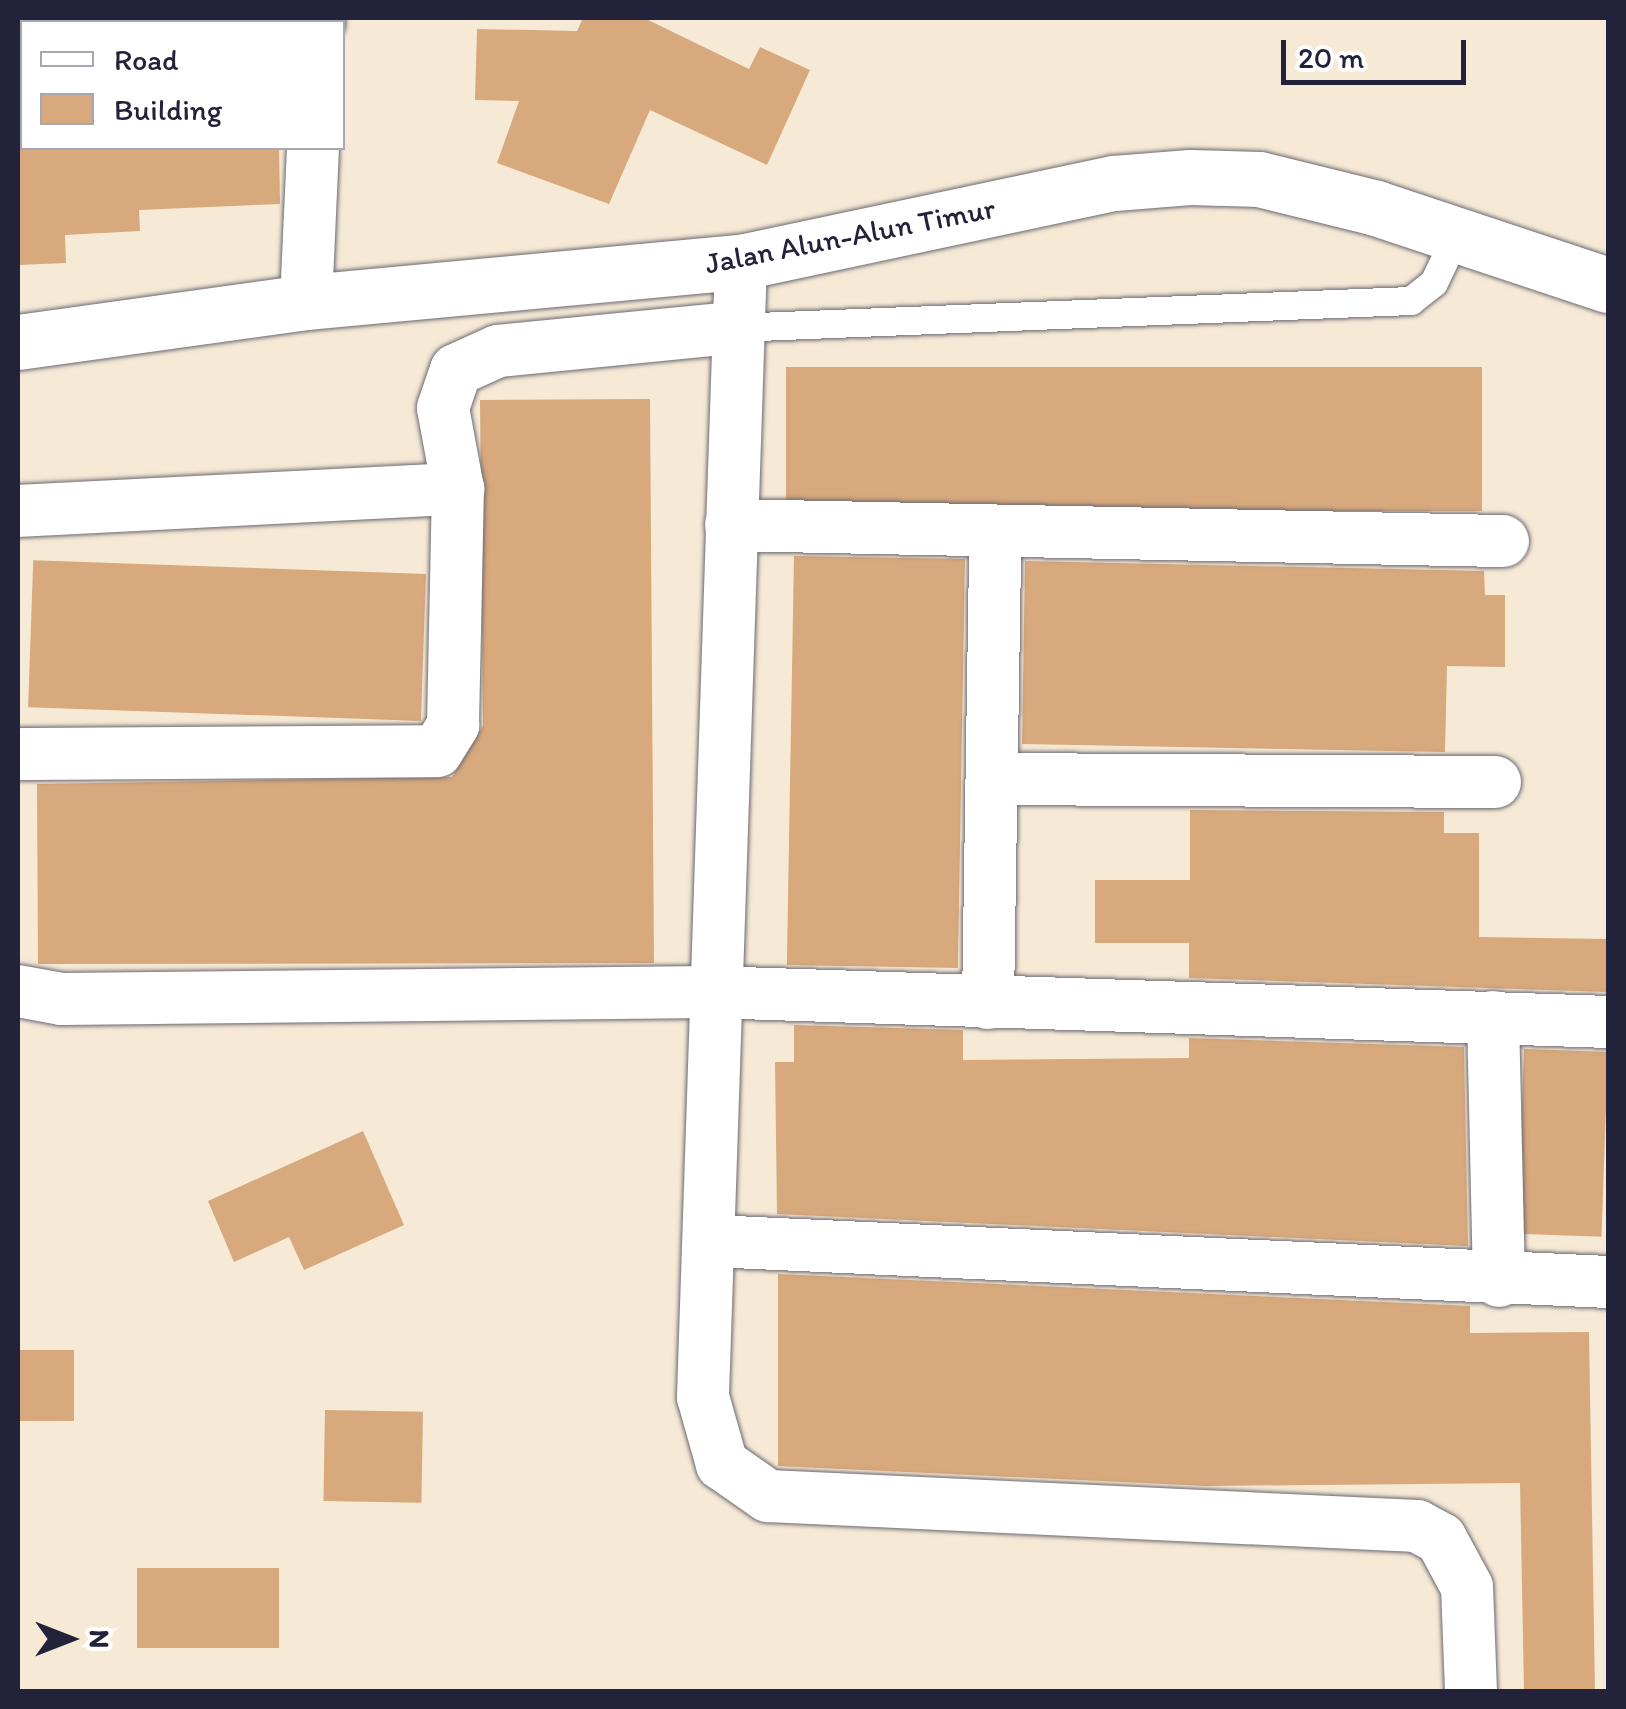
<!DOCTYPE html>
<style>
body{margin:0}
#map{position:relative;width:1626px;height:1709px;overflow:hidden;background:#f6ead6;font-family:Itim,sans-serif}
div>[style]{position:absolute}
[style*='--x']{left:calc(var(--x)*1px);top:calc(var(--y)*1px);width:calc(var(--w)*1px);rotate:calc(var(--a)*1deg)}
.building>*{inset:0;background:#d7a97d;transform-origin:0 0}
.roads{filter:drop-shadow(0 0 2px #6c6871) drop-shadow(0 0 2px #6c6871)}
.service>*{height:28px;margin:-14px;padding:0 14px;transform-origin:14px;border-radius:14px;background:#fff}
.minor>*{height:52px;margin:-26px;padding:0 26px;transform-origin:26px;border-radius:26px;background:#fff}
.tertiary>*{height:55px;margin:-27.5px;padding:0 27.5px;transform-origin:27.5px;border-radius:27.5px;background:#fff}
span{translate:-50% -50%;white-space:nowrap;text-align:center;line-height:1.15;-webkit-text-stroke:10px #fff;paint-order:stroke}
.street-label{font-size:30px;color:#22223b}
.frame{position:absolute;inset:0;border:20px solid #22223b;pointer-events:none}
.legend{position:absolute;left:20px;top:20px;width:325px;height:130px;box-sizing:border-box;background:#fff;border:2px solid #a7a7b1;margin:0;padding:12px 18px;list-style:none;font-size:30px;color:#22223b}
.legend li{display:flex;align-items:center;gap:20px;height:50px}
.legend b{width:50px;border:2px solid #a7a7b1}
.north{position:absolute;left:20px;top:1589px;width:100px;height:100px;-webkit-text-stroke:8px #fff;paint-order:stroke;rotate:90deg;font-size:28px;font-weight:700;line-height:40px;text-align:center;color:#22223b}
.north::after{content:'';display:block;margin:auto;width:35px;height:45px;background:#22223b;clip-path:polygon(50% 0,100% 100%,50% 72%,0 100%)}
.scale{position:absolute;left:1281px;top:40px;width:185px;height:45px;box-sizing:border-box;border:5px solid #22223b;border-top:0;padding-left:12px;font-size:30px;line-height:35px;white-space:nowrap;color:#22223b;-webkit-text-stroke:8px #fff;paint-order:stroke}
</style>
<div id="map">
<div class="building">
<div style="clip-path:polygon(583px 18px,644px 18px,749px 69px,760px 47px,810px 70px,767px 165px,650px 110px,609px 204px,497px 163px,519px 101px,475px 100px,477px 29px,577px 31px)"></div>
<div style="clip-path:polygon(18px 148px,279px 148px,280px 204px,139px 210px,140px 231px,65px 235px,66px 263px,18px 265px)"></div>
<div style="left:1482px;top:367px;width:144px;height:696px;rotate:90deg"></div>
<div style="clip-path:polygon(650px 399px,654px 963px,38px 964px,37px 784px,452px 777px,483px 726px,480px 400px)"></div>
<div style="left:794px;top:556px;width:171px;height:409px;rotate:1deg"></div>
<div style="clip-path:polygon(1025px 561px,1484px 571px,1485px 595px,1505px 595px,1505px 667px,1447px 666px,1445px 752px,1022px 744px)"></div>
<div style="left:426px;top:574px;width:147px;height:393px;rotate:92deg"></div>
<div style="clip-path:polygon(1190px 810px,1444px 812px,1444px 833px,1479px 833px,1479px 937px,1608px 939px,1608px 992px,1189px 978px,1189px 943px,1095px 943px,1095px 880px,1190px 880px)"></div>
<div style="clip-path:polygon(794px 1025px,963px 1030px,963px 1060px,1189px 1058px,1189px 1038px,1464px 1047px,1468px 1246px,777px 1214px,775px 1062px,794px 1062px)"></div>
<div style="left:1524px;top:1049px;width:84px;height:185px;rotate:2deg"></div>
<div style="clip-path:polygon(363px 1131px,404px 1225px,304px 1270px,289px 1237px,234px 1262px,208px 1201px)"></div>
<div style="clip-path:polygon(778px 1274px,1470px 1306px,1470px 1333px,1589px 1332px,1595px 1692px,1524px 1692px,1520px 1483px,1206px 1486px,778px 1466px)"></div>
<div style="left:18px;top:1350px;width:56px;height:71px"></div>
<div style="left:325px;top:1410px;width:98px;height:91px;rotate:1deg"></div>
<div style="left:137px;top:1568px;width:142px;height:80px"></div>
</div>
<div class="roads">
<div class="service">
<div style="--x:733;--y:328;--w:679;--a:-2.28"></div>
<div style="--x:1411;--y:301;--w:29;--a:-38"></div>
<div style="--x:1434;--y:283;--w:53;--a:-64.4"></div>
</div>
<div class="minor">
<div style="--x:319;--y:22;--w:4;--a:-90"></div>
<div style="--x:741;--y:262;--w:1136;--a:91.92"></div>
<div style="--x:703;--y:1397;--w:70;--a:74.2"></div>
<div style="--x:722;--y:1464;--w:56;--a:34.8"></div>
<div style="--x:768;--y:1496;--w:650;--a:2.65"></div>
<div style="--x:1417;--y:1526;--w:27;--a:28"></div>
<div style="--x:1441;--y:1539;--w:55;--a:61.6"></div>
<div style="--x:1467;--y:1587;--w:105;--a:87.8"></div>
<div style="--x:306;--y:302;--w:154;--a:-87.4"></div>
<div style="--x:18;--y:511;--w:441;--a:-2.9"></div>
<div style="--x:731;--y:525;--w:772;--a:1.19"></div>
<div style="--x:18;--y:754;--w:419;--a:-0.4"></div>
<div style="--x:437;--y:751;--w:31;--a:-58"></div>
<div style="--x:453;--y:725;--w:236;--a:-88.8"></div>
<div style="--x:458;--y:489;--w:82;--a:-100.5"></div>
<div style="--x:443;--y:408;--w:40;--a:-71.1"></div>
<div style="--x:456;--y:370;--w:46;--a:-24.3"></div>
<div style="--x:498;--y:351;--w:236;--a:-5.6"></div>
<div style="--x:992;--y:779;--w:503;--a:0.34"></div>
<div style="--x:18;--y:991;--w:45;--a:10.3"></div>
<div style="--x:62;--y:999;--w:648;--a:-0.62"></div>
<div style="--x:710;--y:992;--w:899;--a:1.91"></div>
<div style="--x:988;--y:1003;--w:469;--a:-89.1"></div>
<div style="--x:1493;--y:1017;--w:264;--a:88.7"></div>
<div style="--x:712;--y:1241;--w:897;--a:2.62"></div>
</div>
<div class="tertiary">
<div style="--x:18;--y:342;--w:291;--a:-7.9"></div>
<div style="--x:306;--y:302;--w:437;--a:-5.3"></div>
<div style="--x:741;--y:262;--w:381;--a:-12"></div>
<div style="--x:1114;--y:183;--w:76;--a:-4.5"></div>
<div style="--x:1190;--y:177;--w:69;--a:1.7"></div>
<div style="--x:1259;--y:179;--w:121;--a:13.9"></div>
<div style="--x:1376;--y:208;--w:244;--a:18.4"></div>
</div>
</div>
<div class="street-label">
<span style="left:850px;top:236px;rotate:-11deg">Jalan Alun-Alun Timur</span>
</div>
<div class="frame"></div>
<ul class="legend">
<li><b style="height:12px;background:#fff"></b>Road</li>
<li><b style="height:28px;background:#d7a97d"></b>Building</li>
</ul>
<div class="north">N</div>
<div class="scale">20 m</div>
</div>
